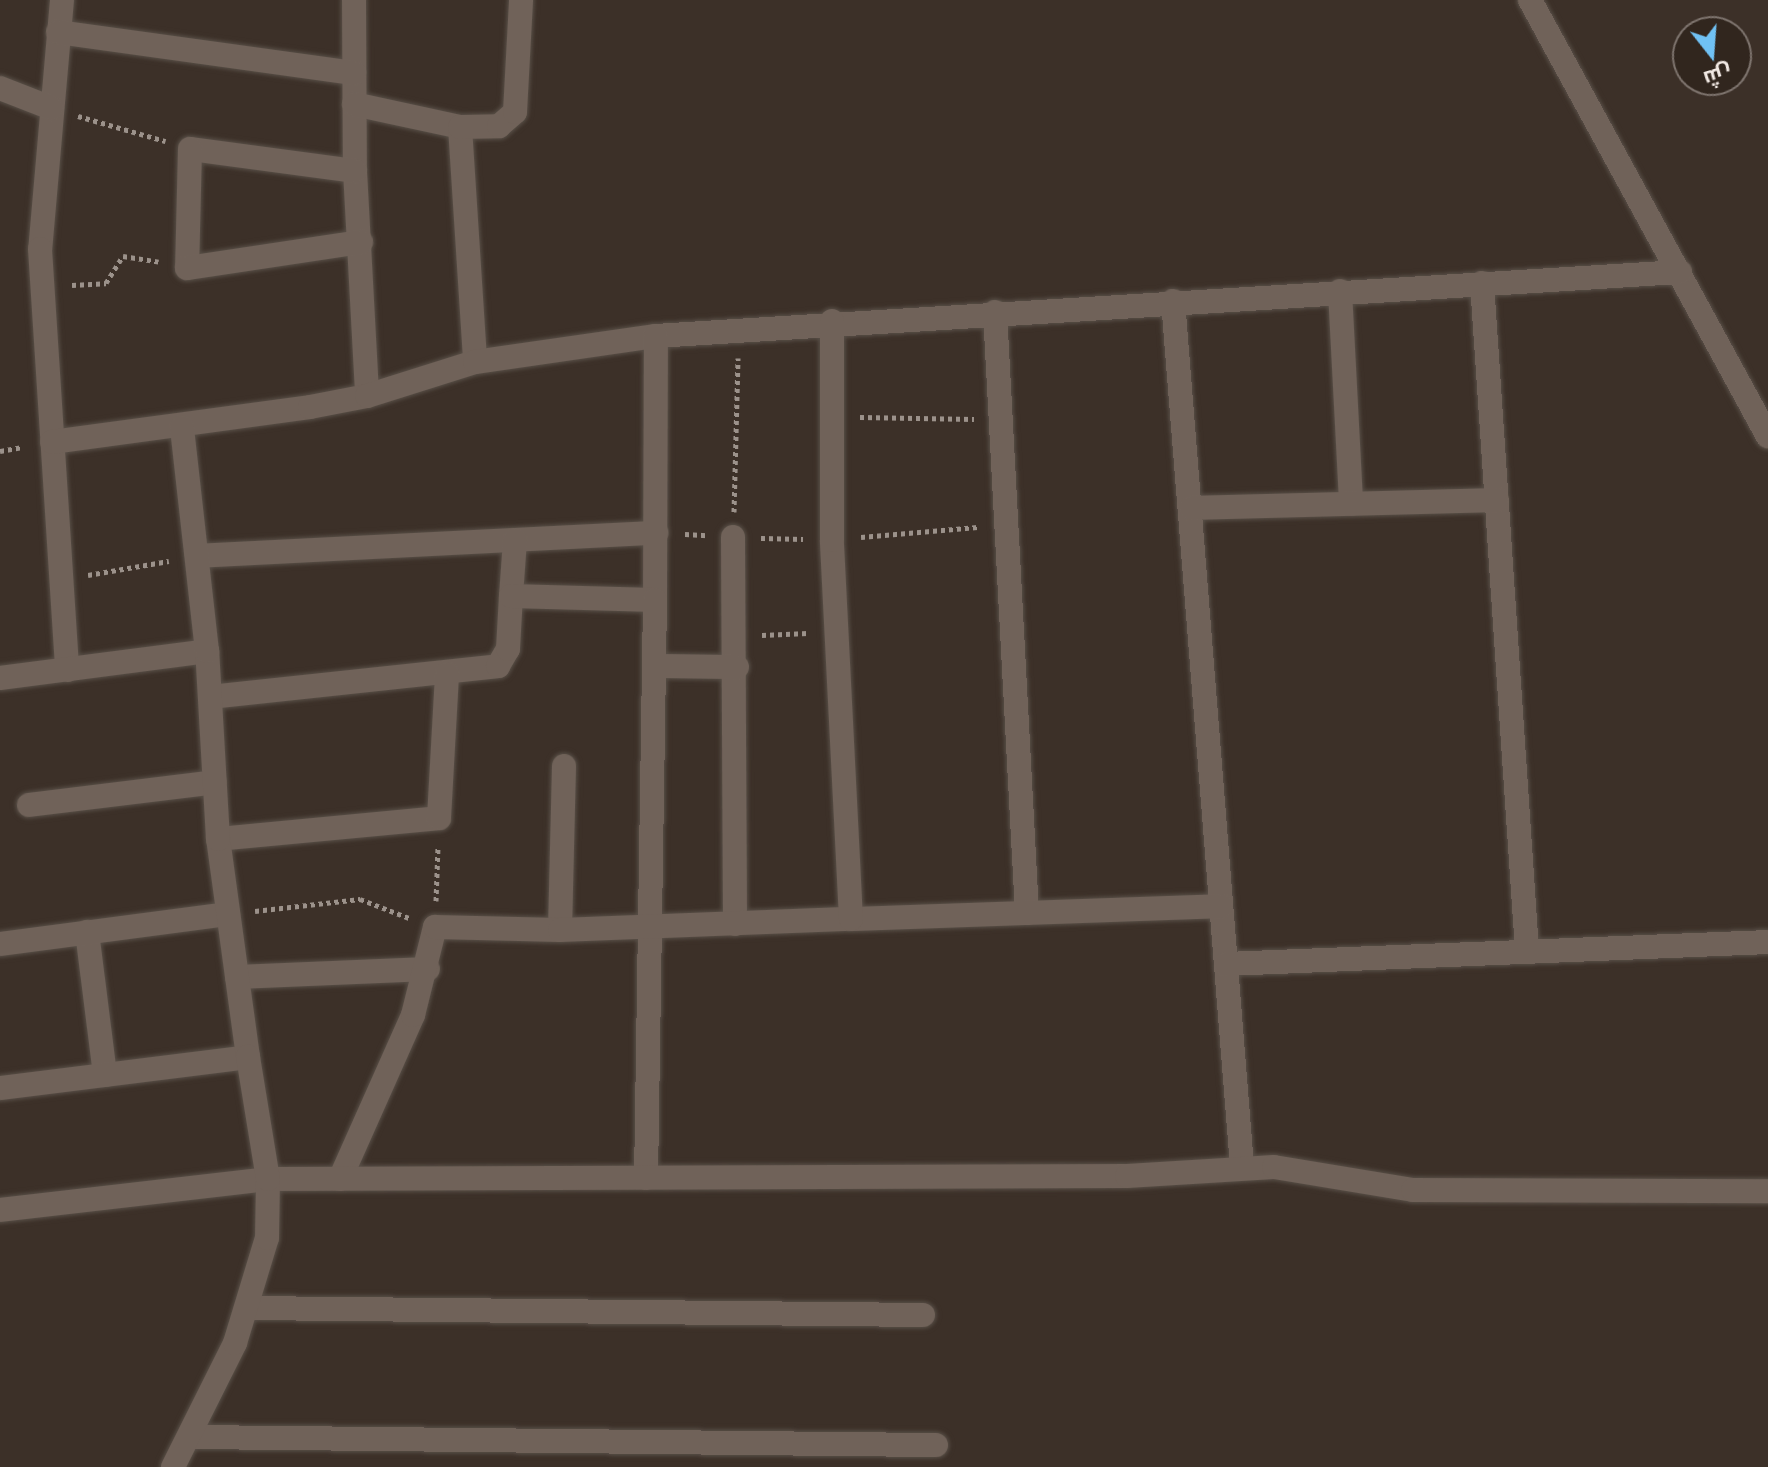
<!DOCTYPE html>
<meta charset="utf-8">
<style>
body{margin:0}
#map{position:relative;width:1768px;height:1467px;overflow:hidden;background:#3c3028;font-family:"Open Sans",Cairo,sans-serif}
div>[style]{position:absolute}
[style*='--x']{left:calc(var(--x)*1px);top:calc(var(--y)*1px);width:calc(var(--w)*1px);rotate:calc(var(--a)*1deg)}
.path>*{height:5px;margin-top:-2.5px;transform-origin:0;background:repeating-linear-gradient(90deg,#9c928b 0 4px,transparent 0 8px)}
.roads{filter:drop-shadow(0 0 2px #584f47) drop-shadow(0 0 2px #584f47)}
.minor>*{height:24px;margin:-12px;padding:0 12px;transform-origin:12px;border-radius:12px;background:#706259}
span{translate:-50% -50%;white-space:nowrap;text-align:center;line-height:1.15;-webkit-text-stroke:6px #31261e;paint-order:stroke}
.north{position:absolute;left:1672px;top:16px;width:80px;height:80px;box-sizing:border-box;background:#31261e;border:2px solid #7e746e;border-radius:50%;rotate:163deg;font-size:22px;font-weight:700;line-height:32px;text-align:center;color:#f2eae5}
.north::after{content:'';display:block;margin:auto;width:28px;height:36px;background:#70c1f4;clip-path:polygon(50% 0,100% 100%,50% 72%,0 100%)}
</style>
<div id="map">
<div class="path">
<div style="--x:78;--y:116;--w:91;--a:16"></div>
<div style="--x:72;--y:285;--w:34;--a:-3"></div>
<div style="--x:106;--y:283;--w:32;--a:-58"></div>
<div style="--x:123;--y:256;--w:36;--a:9"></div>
<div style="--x:860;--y:417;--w:114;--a:1"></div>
<div style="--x:0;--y:451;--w:23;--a:-10"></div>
<div style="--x:734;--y:512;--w:154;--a:-88.5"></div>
<div style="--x:685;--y:534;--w:22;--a:3"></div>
<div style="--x:861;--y:537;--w:117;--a:-4.9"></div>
<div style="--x:761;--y:538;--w:42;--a:1.4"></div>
<div style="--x:88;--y:575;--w:82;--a:-9.8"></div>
<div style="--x:762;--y:635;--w:46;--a:-2.5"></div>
<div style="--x:436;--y:901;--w:54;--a:-87.9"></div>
<div style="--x:255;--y:911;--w:106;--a:-6.5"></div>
<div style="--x:360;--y:899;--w:53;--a:21.2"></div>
</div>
<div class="roads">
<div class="minor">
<div style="--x:62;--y:0;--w:250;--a:95"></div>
<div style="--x:40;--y:249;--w:422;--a:86.3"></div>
<div style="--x:354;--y:0;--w:171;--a:89.7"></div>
<div style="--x:355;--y:171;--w:225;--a:86.9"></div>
<div style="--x:1530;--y:0;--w:497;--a:61.4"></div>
<div style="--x:58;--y:32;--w:299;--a:7.9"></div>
<div style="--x:0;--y:88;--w:55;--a:21.4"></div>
<div style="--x:354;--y:104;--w:108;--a:12.2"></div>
<div style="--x:460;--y:127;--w:235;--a:86.3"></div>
<div style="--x:460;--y:127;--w:39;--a:-1"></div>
<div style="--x:499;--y:126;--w:21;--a:-41"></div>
<div style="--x:515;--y:112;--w:112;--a:-86.9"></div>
<div style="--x:355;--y:171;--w:166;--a:-172.4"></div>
<div style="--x:190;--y:149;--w:119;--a:91.4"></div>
<div style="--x:187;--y:268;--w:176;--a:-8.5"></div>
<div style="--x:1482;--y:283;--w:669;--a:86.14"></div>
<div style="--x:1340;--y:291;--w:213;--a:87"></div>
<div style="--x:1173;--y:301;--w:869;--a:85.44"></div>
<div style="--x:995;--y:312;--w:602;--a:86.95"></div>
<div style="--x:52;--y:442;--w:260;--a:-7.7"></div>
<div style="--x:310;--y:407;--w:58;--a:-10.9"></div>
<div style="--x:367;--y:396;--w:113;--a:-17.5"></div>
<div style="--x:475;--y:362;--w:183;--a:-8.2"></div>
<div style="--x:656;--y:336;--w:1026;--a:-3.58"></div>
<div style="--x:1191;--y:508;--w:306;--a:-1.5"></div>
<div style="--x:733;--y:537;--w:387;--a:89.7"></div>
<div style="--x:197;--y:556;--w:460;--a:-2.9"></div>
<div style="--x:511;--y:596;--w:56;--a:-85.9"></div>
<div style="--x:655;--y:600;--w:264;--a:-89.8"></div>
<div style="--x:655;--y:666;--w:82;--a:0.7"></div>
<div style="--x:0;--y:678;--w:209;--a:-7.4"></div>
<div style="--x:210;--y:697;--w:290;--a:-6.1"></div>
<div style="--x:498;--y:666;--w:20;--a:-60"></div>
<div style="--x:508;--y:649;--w:53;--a:-86.8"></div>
<div style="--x:511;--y:596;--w:144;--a:1.6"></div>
<div style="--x:655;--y:600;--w:578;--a:90.89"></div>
<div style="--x:29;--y:805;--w:187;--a:-7"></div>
<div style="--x:218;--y:839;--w:222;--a:-5.4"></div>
<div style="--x:439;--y:818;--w:144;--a:-86.8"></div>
<div style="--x:851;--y:919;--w:370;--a:-2"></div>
<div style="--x:560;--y:930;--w:164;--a:-88.6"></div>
<div style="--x:87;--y:932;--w:144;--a:82.8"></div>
<div style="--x:0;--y:944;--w:230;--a:-7.5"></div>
<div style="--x:1226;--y:964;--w:542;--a:-2.32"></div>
<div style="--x:237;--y:977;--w:191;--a:-2.4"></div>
<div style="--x:0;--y:1088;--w:250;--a:-7.1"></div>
<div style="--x:248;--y:1057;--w:220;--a:-97.8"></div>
<div style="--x:218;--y:839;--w:188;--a:-93.3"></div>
<div style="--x:207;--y:651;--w:225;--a:-96.4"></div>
<div style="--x:340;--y:1179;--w:180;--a:-66"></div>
<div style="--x:413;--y:1015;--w:91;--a:-76"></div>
<div style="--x:435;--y:927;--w:125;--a:1.4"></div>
<div style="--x:560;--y:930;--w:291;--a:-2.2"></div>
<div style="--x:851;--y:919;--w:379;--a:-92.9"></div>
<div style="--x:832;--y:540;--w:219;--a:-90"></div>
<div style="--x:0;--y:1210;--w:270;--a:-6.6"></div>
<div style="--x:268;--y:1179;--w:859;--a:-0.2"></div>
<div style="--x:1127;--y:1176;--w:147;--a:-3.5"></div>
<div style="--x:1274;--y:1167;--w:141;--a:9.4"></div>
<div style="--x:1413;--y:1190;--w:355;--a:0.2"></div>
<div style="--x:247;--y:1308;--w:676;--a:0.59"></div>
<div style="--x:192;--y:1437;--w:744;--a:0.62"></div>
<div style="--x:173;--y:1467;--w:139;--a:-63.4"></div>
<div style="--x:235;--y:1343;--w:110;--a:-73.1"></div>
<div style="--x:267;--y:1238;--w:59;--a:-89"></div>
<div style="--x:268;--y:1179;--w:124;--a:-99.3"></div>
</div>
</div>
<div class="north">ش</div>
</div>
